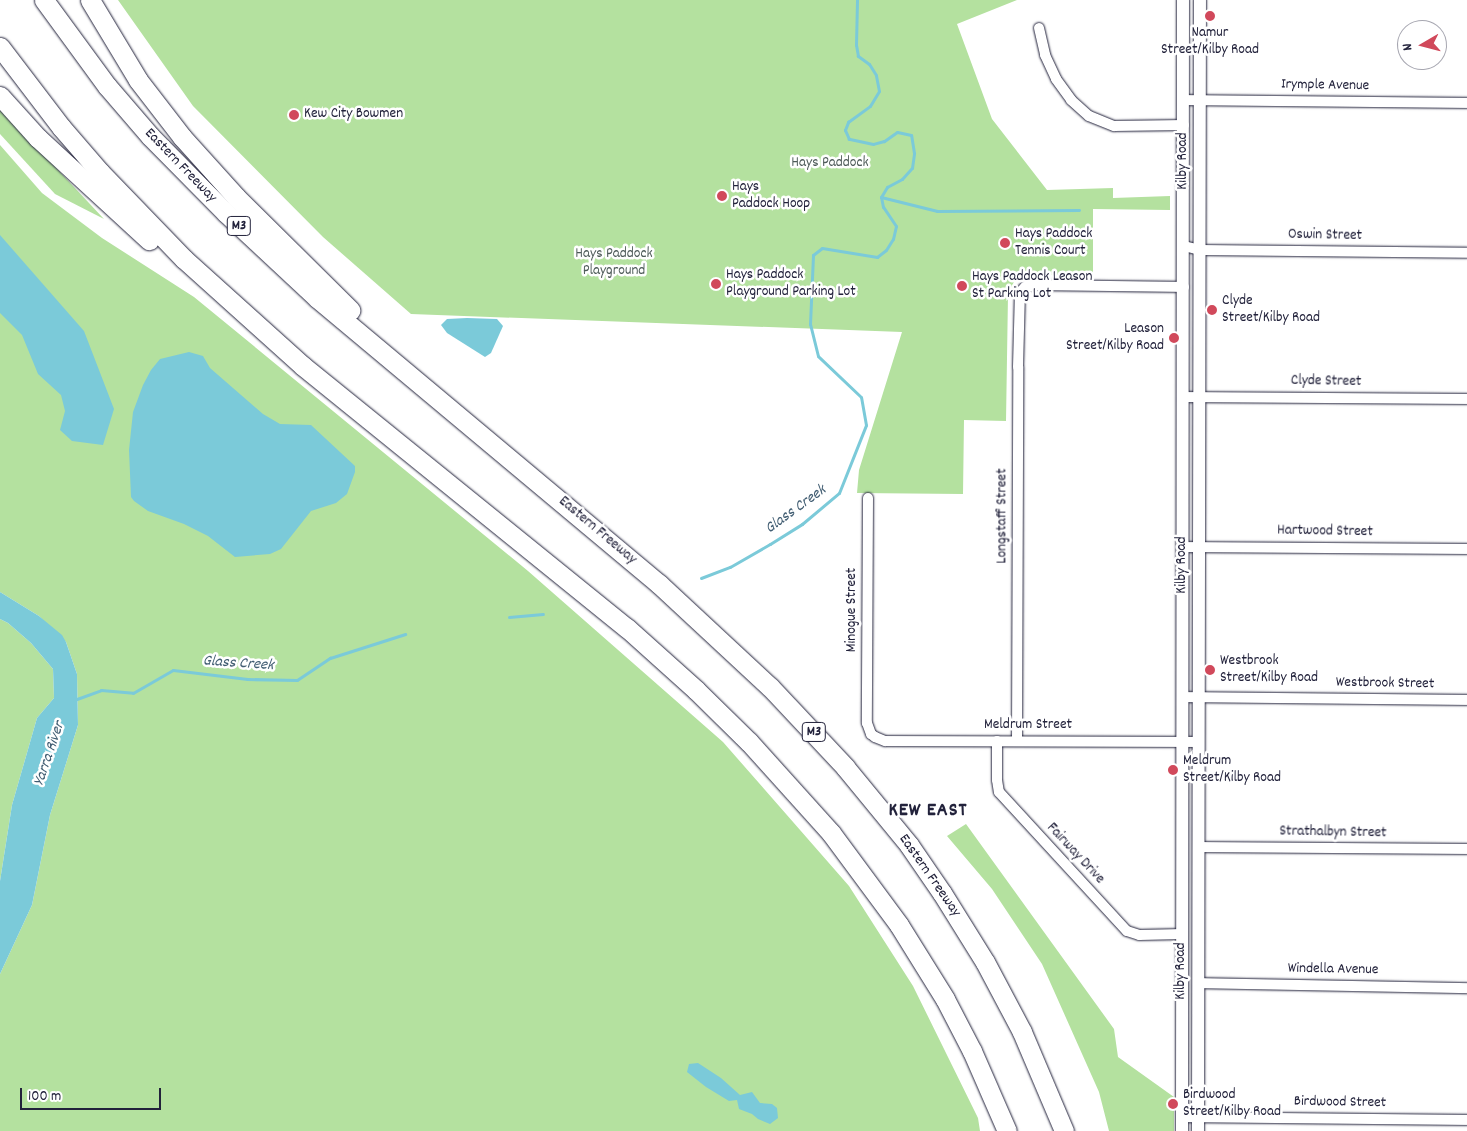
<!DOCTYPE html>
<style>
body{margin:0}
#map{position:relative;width:1467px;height:1131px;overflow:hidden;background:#fff;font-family:Dekko,sans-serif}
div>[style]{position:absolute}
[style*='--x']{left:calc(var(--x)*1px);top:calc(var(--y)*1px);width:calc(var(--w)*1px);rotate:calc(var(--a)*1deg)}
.green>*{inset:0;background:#b4e19f}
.water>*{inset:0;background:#7bcad9}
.stream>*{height:3px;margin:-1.5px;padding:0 1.5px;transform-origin:1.5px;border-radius:1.5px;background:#7bcad9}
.roads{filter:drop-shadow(0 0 1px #22223b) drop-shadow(0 0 1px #22223b)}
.minor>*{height:10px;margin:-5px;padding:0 5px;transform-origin:5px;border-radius:5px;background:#fff}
.tertiary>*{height:12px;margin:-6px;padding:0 6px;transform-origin:6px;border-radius:6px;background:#fff}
.motorway>*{height:19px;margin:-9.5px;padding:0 9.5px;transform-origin:9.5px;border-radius:9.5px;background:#fff}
.dots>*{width:14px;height:14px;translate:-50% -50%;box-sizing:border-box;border:2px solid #fff;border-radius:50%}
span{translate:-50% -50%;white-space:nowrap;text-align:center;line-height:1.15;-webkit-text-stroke:5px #fff;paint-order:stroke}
.shield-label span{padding:1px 4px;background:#fff;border:1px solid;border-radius:4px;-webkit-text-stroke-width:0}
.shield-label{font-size:14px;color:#22223b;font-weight:700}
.poi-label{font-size:15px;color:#22223b}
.left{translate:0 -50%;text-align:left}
.right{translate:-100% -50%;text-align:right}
.street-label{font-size:15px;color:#22223b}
.park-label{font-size:15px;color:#4e5b59}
.water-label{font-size:16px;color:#415d72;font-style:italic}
.district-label{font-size:20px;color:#22223b;font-weight:700;letter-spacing:1px}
.north{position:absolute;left:1397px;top:20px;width:50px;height:50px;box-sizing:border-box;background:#fff;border:1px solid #a7a7b1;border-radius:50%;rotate:262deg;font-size:14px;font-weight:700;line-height:20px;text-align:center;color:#22223b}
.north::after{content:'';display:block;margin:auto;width:18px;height:22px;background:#d1495b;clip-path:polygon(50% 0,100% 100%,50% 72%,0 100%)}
.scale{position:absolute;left:20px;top:1088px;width:141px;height:22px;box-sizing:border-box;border:2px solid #22223b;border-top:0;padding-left:6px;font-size:15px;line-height:18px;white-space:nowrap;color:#22223b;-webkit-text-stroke:4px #fff;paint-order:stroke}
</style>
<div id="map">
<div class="green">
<div style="clip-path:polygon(118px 0,1017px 0,957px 24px,992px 119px,1047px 190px,1113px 188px,1113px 198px,1170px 196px,1170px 210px,1093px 209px,1093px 275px,1017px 275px,1008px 295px,1006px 421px,964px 420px,963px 494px,857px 493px,859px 470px,902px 332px,411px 314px,323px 237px,193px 106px)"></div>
<div style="clip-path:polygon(0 108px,104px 219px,55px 194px,0 134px)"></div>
<div style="clip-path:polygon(0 145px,42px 193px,102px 238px,194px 297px,528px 571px,723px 742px,849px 886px,913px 986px,978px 1118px,980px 1131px,0 1131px,0 974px,32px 905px,50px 815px,78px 725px,77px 674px,66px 642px,39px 616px,0 592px)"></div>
<div style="clip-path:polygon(0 619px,8px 623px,31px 643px,53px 669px,54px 698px,37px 718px,12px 805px,0 881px)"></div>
<div style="clip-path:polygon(966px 824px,1114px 1029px,1118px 1057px,1174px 1097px,1174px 1131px,1109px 1131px,1099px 1092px,1042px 964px,992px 889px,947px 836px)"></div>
</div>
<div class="water">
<div style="clip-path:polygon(0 235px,84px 331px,114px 409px,103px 445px,72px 441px,60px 430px,65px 411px,61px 395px,38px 374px,22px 335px,0 313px)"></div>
<div style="clip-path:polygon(467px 318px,497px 319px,503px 326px,491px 353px,485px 357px,447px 333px,441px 325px,447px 319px)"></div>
<div style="clip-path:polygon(189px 352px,203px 356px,210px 368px,263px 414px,280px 424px,311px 425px,355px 466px,355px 472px,347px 494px,336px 503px,311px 511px,281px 549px,270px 554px,235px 557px,208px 536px,184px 524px,148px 511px,134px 501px,131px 497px,129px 450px,133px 412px,143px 385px,151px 370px,160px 359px)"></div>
<div style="clip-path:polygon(0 592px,39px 616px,62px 635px,66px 642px,77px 674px,78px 725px,50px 815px,32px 905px,0 974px,0 881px,12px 805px,37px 718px,54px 698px,53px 669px,31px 643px,8px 623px,0 619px)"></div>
<div style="clip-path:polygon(698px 1063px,721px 1078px,740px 1095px,752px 1092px,760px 1103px,772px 1104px,777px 1108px,778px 1118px,770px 1124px,758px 1119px,752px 1114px,739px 1109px,737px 1100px,729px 1101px,706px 1087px,687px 1072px,689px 1064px)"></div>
</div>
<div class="stream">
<div style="--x:881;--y:197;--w:58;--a:14"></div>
<div style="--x:937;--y:211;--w:142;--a:-0.4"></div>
<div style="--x:701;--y:578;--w:31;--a:-21"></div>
<div style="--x:730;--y:567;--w:46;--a:-29.9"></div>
<div style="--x:770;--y:544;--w:38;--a:-32"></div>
<div style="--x:802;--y:524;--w:48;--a:-40"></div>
<div style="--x:839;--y:493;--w:73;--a:-68.3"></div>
<div style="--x:866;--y:425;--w:28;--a:-100"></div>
<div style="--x:861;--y:397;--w:59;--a:-136.4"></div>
<div style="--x:818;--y:356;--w:33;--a:-104"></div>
<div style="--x:810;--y:324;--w:69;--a:-87.5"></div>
<div style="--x:813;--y:255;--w:11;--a:-38"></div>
<div style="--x:822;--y:248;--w:56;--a:9.3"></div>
<div style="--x:877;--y:257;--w:11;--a:-38"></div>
<div style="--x:886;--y:250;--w:13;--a:-58"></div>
<div style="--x:893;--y:239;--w:13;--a:-77"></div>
<div style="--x:896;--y:226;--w:23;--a:-124"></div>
<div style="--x:883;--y:207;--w:10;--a:-101"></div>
<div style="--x:881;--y:197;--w:12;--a:-59"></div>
<div style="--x:887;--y:187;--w:17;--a:-28"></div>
<div style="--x:902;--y:179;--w:15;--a:-48"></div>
<div style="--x:912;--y:168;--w:15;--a:-82"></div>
<div style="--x:914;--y:153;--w:18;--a:-99"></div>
<div style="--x:911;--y:135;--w:14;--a:-168"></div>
<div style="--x:897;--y:132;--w:16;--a:145"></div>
<div style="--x:884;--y:141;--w:11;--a:165"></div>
<div style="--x:873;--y:144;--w:25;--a:-168"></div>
<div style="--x:849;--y:139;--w:10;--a:-114"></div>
<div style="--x:845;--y:130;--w:9;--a:-69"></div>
<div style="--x:848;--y:122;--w:27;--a:-36"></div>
<div style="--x:870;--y:106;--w:17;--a:-59"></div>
<div style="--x:879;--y:91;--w:16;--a:-101"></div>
<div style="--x:876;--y:75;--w:13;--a:-122"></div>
<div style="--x:869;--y:64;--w:14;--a:-144"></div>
<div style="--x:858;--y:56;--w:11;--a:-100"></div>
<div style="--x:856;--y:45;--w:45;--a:-88.7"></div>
<div style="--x:509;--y:617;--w:34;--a:-5"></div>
<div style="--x:74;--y:700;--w:29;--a:-20"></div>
<div style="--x:101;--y:690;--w:32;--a:5"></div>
<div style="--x:133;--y:693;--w:46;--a:-29.9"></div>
<div style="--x:173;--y:670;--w:75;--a:6.9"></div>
<div style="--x:247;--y:679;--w:50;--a:1.1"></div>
<div style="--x:297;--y:680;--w:40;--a:-34"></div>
<div style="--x:330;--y:658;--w:79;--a:-17.7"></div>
</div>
<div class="roads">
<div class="minor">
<div style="--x:1039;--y:28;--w:28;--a:77"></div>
<div style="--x:1045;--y:55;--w:26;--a:65"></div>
<div style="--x:1056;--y:79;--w:26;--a:54"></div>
<div style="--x:1071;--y:100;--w:24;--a:42"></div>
<div style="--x:1089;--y:116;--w:27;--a:22"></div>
<div style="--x:1114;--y:126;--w:70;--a:-0.8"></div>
<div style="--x:1183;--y:100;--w:284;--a:0.6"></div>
<div style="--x:1184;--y:246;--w:16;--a:14"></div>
<div style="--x:1200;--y:250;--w:267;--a:0.6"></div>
<div style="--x:1184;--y:397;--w:283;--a:0.4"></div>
<div style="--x:868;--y:498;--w:225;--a:90.3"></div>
<div style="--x:867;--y:723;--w:12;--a:70"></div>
<div style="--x:871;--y:734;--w:5;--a:37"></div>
<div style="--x:875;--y:737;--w:11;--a:22"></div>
<div style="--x:885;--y:741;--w:314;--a:0.2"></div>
<div style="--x:1184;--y:547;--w:283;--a:0.4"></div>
<div style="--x:1183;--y:697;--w:284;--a:0.6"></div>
<div style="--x:997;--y:741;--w:39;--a:90"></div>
<div style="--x:997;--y:780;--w:12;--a:81"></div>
<div style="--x:999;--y:792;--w:189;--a:47.4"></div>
<div style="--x:1127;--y:931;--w:13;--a:18"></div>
<div style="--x:1139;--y:935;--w:44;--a:-1.3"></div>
<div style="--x:1017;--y:741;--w:374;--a:-89.8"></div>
<div style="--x:1018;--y:367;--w:75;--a:-88.5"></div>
<div style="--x:1020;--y:292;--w:7;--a:-45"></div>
<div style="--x:1025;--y:287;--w:12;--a:-9"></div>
<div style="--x:1037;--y:285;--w:147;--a:0.8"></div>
<div style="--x:1198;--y:847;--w:269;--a:0.4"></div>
<div style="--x:1198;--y:983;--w:269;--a:1.1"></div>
<div style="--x:1182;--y:1117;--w:285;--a:0.6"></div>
</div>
<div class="tertiary">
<div style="--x:1182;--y:1131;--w:1131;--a:-89.95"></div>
<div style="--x:1198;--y:1131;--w:1131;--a:-89.9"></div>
</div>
<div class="motorway">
<div style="--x:44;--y:0;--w:107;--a:53.8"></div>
<div style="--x:107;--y:86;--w:66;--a:49.3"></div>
<div style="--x:150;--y:136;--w:108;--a:45.4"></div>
<div style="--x:226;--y:213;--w:125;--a:43"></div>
<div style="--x:317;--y:298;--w:446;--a:39.9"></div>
<div style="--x:659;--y:584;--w:151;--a:42.9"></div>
<div style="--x:770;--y:687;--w:110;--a:46.8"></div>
<div style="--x:845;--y:767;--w:101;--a:50.6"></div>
<div style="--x:909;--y:845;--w:58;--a:55.5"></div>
<div style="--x:942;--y:893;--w:81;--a:58.1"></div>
<div style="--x:985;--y:962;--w:79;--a:62.1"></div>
<div style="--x:1022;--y:1032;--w:108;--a:67"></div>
<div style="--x:90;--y:0;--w:93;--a:59"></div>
<div style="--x:138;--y:80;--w:72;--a:52.3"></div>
<div style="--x:182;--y:137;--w:81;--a:48"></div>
<div style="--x:236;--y:197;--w:161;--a:44.7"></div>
<div style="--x:0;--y:47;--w:101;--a:52.7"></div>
<div style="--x:61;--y:127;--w:60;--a:49.1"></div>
<div style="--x:100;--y:172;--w:121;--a:46"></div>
<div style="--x:184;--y:259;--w:160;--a:42"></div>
<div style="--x:303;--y:366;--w:417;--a:39"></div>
<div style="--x:627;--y:628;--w:93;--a:41.9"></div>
<div style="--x:696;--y:690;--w:74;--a:44.5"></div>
<div style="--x:749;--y:742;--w:122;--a:48"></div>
<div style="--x:831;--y:833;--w:114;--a:53.5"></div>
<div style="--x:899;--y:925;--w:87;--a:58.1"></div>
<div style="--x:945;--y:999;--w:59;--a:62.6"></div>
<div style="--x:972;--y:1051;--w:87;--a:66.4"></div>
<div style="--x:0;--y:96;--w:57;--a:47.9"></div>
<div style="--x:38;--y:138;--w:151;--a:42.6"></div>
</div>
</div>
<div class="dots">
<div style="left:1210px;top:16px;background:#d1495b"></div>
<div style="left:294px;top:115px;background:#d1495b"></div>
<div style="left:722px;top:196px;background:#d1495b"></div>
<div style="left:1005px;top:243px;background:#d1495b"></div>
<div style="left:716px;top:284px;background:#d1495b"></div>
<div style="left:962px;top:286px;background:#d1495b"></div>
<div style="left:1212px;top:310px;background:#d1495b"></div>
<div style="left:1174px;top:338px;background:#d1495b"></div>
<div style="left:1210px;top:670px;background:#d1495b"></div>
<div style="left:1173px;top:770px;background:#d1495b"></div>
<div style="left:1173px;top:1104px;background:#d1495b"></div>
</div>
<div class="shield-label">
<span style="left:239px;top:226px">M3</span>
<span style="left:814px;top:732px">M3</span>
</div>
<div class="poi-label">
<span style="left:1210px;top:42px">Namur<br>Street/Kilby Road</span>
<span class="left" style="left:304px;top:115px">Kew City Bowmen</span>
<span class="left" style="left:732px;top:196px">Hays<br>Paddock Hoop</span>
<span class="left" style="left:1015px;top:243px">Hays Paddock<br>Tennis Court</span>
<span class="left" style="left:726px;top:284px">Hays Paddock<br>Playground Parking Lot</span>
<span class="left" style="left:972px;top:286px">Hays Paddock Leason<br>St Parking Lot</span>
<span class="left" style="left:1222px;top:310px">Clyde<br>Street/Kilby Road</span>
<span class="right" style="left:1164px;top:338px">Leason<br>Street/Kilby Road</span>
<span class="left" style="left:1220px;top:670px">Westbrook<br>Street/Kilby Road</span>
<span class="left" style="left:1183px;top:770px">Meldrum<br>Street/Kilby Road</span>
<span class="left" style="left:1183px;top:1104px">Birdwood<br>Street/Kilby Road</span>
</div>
<div class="street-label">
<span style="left:1325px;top:86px;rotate:1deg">Irymple Avenue</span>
<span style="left:1184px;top:161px;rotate:-90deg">Kilby Road</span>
<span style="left:180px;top:166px;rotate:46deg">Eastern Freeway</span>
<span style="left:1325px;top:236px;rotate:1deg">Oswin Street</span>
<span style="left:1326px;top:382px;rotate:1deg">Clyde Street</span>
<span style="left:1003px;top:516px;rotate:-90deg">Longstaff Street</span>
<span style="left:597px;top:531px;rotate:40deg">Eastern Freeway</span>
<span style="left:1325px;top:532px;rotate:1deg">Hartwood Street</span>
<span style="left:1183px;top:565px;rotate:-90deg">Kilby Road</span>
<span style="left:853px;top:610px;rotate:-90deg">Minogue Street</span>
<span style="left:1385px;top:684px;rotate:1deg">Westbrook Street</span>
<span style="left:1028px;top:726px">Meldrum Street</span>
<span style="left:1333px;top:833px;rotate:1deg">Strathalbyn Street</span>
<span style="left:1075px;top:854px;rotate:47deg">Fairway Drive</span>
<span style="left:929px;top:876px;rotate:55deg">Eastern Freeway</span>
<span style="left:1333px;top:970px;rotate:1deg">Windella Avenue</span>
<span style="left:1182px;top:971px;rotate:-90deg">Kilby Road</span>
<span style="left:1340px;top:1103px;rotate:1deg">Birdwood Street</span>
</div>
<div class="park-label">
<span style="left:830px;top:164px">Hays Paddock</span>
<span style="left:614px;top:263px">Hays Paddock<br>Playground</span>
</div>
<div class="water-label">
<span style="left:796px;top:510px;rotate:-36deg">Glass Creek</span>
<span style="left:238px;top:664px;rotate:4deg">Glass Creek</span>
<span style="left:50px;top:754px;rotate:-71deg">Yarra River</span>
</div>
<div class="district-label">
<span style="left:928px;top:811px">KEW EAST</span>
</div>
<div class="north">N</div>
<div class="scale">100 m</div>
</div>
